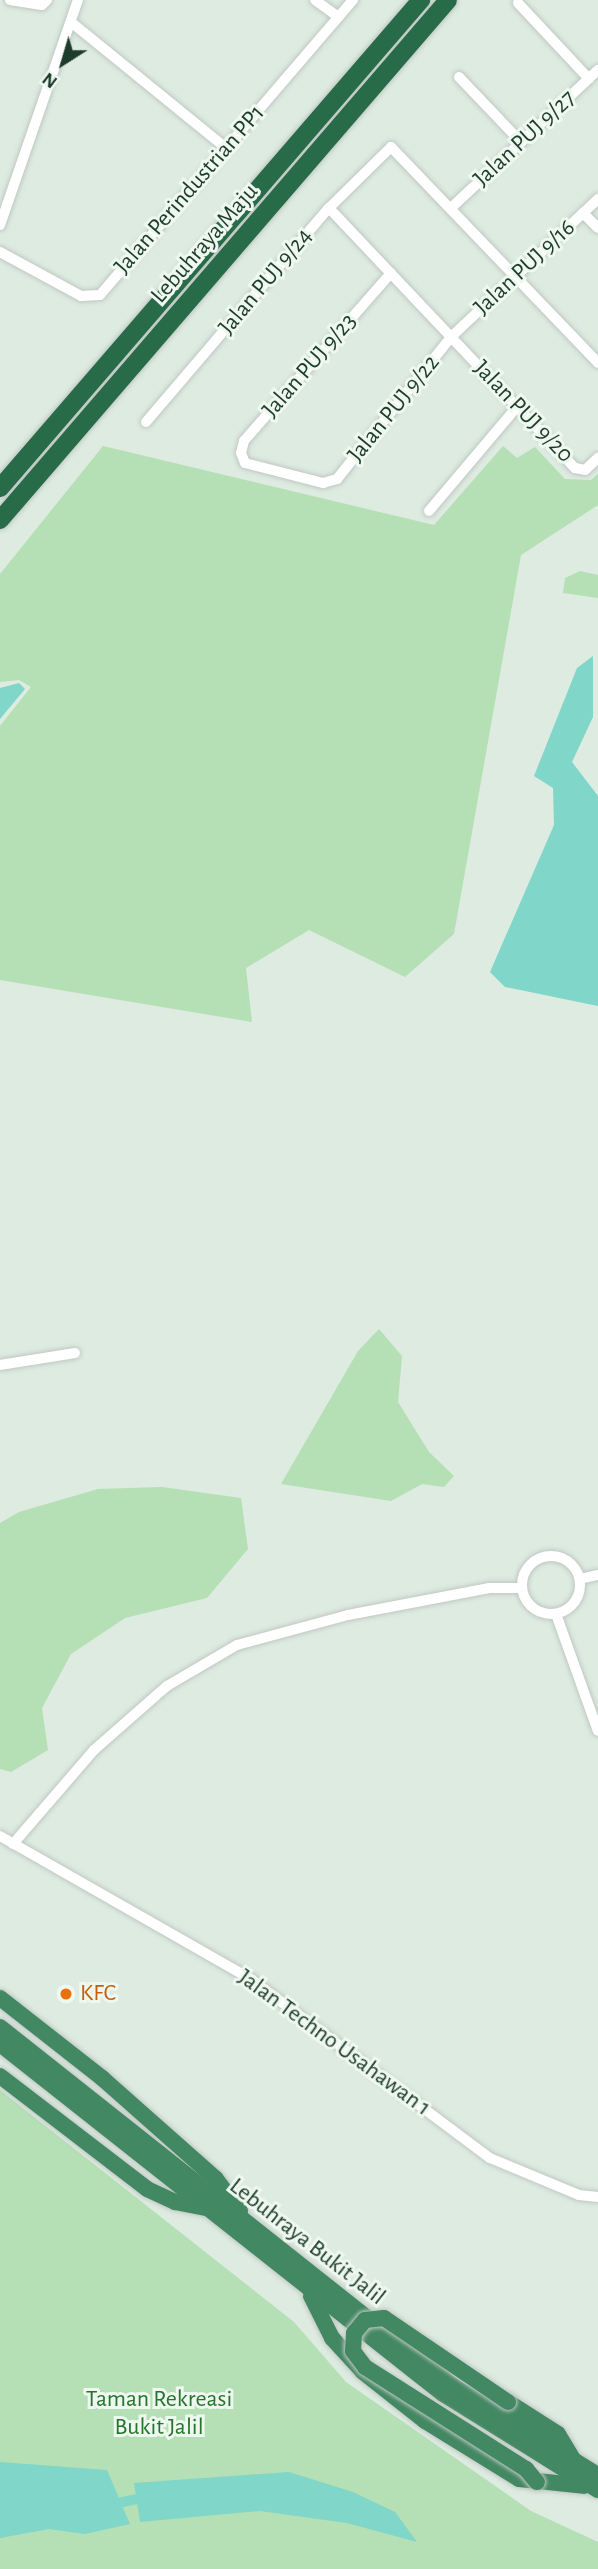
<!DOCTYPE html>
<style>
body{margin:0}
#map{position:relative;width:598px;height:2569px;overflow:hidden;background:#ddebe1;font-family:"Alegreya Sans",sans-serif}
div>[style]{position:absolute}
[style*='--x']{left:calc(var(--x)*1px);top:calc(var(--y)*1px);width:calc(var(--w)*1px);rotate:calc(var(--a)*1deg)}
.green>*{inset:0;background:#b5dfb4}
.water>*{inset:0;background:#7fd6c9}
.canal>*{height:10px;margin:-5px;padding:0 5px;transform-origin:5px;border-radius:5px;background:#7fd6c9}
.roads{filter:drop-shadow(0 0 2px #c0c8c3) drop-shadow(0 0 2px #c0c8c3)}
.minor>*{height:10px;margin:-5px;padding:0 5px;transform-origin:5px;border-radius:5px;background:#fff}
.minor>.ring{margin:-5px;padding:0;box-sizing:content-box;background:none;border:10px solid #fff;border-radius:50%}
.trunk>*{height:16px;margin:-8px;padding:0 8px;transform-origin:8px;border-radius:8px;background:#428862}
.motorway>*{height:18px;margin:-9px;padding:0 9px;transform-origin:9px;border-radius:9px;background:#276b48}
.bridges{filter:drop-shadow(0 0 2px #c0c8c3) drop-shadow(0 0 2px #c0c8c3)}
.trunk-bridge>*{height:16px;margin:-8px;padding:0 8px;transform-origin:8px;border-radius:8px;background:#428862}
.dots>*{width:19px;height:19px;translate:-50% -50%;box-sizing:border-box;border:4px solid #eef7f0;border-radius:50%}
span{translate:-50% -50%;white-space:nowrap;text-align:center;line-height:1.15;-webkit-text-stroke:6px #eef7f0;paint-order:stroke}
.street-label{font-size:24px;color:#1e3c2a}
.food-label{font-size:24px;color:#c56008}
.left{translate:0 -50%;text-align:left}
.park-label{font-size:24px;color:#24762b}
.north{position:absolute;left:28px;top:28px;width:70px;height:70px;-webkit-text-stroke:5px #eef7f0;paint-order:stroke;rotate:217deg;font-size:19px;font-weight:700;line-height:28px;text-align:center;color:#1e3c2a}
.north::after{content:'';display:block;margin:auto;width:24px;height:32px;background:#1e3c2a;clip-path:polygon(50% 0,100% 100%,50% 72%,0 100%)}
</style>
<div id="map">
<div class="green">
<div style="clip-path:polygon(103px 446px,434px 525px,503px 446px,517px 458px,535px 447px,565px 479px,591px 480px,598px 474px,598px 505px,521px 555px,454px 934px,405px 977px,309px 930px,246px 968px,252px 1022px,0 980px,0 726px,31px 687px,19px 680px,0 682px,0 574px)"></div>
<div style="clip-path:polygon(580px 571px,598px 575px,598px 598px,563px 593px,565px 578px)"></div>
<div style="clip-path:polygon(379px 1329px,402px 1356px,398px 1402px,429px 1452px,454px 1476px,444px 1487px,422px 1484px,391px 1501px,281px 1484px,358px 1351px)"></div>
<div style="clip-path:polygon(162px 1487px,241px 1498px,248px 1549px,207px 1598px,125px 1618px,71px 1654px,42px 1708px,48px 1750px,11px 1772px,0 1769px,0 1523px,19px 1512px,98px 1489px)"></div>
<div style="clip-path:polygon(0 2090px,294px 2322px,346px 2382px,531px 2511px,598px 2542px,598px 2569px,0 2569px)"></div>
</div>
<div class="water">
<div style="clip-path:polygon(593px 656px,593px 717px,572px 762px,598px 796px,598px 1006px,505px 987px,490px 972px,554px 825px,553px 788px,534px 776px,577px 668px)"></div>
<div style="clip-path:polygon(19px 683px,25px 689px,0 719px,0 688px)"></div>
<div style="clip-path:polygon(0 2462px,107px 2470px,130px 2524px,85px 2534px,49px 2529px,0 2538px)"></div>
<div style="clip-path:polygon(289px 2472px,353px 2492px,395px 2512px,417px 2542px,347px 2523px,260px 2511px,140px 2522px,134px 2483px)"></div>
</div>
<div class="canal">
<div style="--x:118;--y:2503;--w:19;--a:-12"></div>
</div>
<div class="roads">
<div class="minor">
<div style="--x:10;--y:0;--w:32;--a:9"></div>
<div style="--x:42;--y:5;--w:7;--a:-45"></div>
<div style="--x:315;--y:0;--w:29;--a:36"></div>
<div style="--x:518;--y:3;--w:104;--a:46.9"></div>
<div style="--x:71;--y:22;--w:200;--a:39.1"></div>
<div style="--x:459;--y:77;--w:90;--a:46.4"></div>
<div style="--x:329;--y:208;--w:358;--a:46.6"></div>
<div style="--x:575;--y:468;--w:10;--a:11"></div>
<div style="--x:585;--y:470;--w:18;--a:-43"></div>
<div style="--x:451;--y:208;--w:202;--a:-43.2"></div>
<div style="--x:583;--y:213;--w:21;--a:45"></div>
<div style="--x:0;--y:225;--w:238;--a:-70.9"></div>
<div style="--x:0;--y:252;--w:92;--a:28.5"></div>
<div style="--x:81;--y:296;--w:19;--a:-3"></div>
<div style="--x:100;--y:295;--w:389;--a:-49.4"></div>
<div style="--x:391;--y:273;--w:223;--a:131.2"></div>
<div style="--x:244;--y:441;--w:12;--a:104"></div>
<div style="--x:241;--y:453;--w:11;--a:68"></div>
<div style="--x:245;--y:463;--w:81;--a:14.4"></div>
<div style="--x:323;--y:483;--w:15;--a:-16"></div>
<div style="--x:337;--y:479;--w:182;--a:-51.2"></div>
<div style="--x:451;--y:337;--w:202;--a:-43.2"></div>
<div style="--x:146;--y:422;--w:282;--a:-49.5"></div>
<div style="--x:329;--y:208;--w:87;--a:-44.5"></div>
<div style="--x:391;--y:147;--w:299;--a:46.2"></div>
<div style="--x:429;--y:511;--w:136;--a:-49.8"></div>
<div style="--x:0;--y:1365;--w:76;--a:-9.1"></div>
<div class="ring" style="left:522px;top:1556px;width:48px;height:48px"></div>
<div style="--x:580;--y:1579;--w:18;--a:-13"></div>
<div style="--x:556;--y:1614;--w:124;--a:70.3"></div>
<div style="--x:0;--y:1836;--w:290;--a:29.7"></div>
<div style="--x:252;--y:1980;--w:297;--a:36.8"></div>
<div style="--x:490;--y:2158;--w:96;--a:22.6"></div>
<div style="--x:579;--y:2195;--w:19;--a:6"></div>
<div style="--x:13;--y:1844;--w:124;--a:-49.2"></div>
<div style="--x:94;--y:1750;--w:97;--a:-41.2"></div>
<div style="--x:167;--y:1686;--w:81;--a:-30.4"></div>
<div style="--x:237;--y:1645;--w:115;--a:-15.1"></div>
<div style="--x:348;--y:1615;--w:144;--a:-10.8"></div>
<div style="--x:489;--y:1588;--w:33;--a:0"></div>
</div>
<div class="trunk">
<div style="--x:0;--y:1998;--w:130;--a:38.1"></div>
<div style="--x:102;--y:2078;--w:152;--a:41.5"></div>
<div style="--x:216;--y:2179;--w:40;--a:53"></div>
<div style="--x:0;--y:2027;--w:577;--a:38.38"></div>
<div style="--x:452;--y:2385;--w:172;--a:31.7"></div>
<div style="--x:0;--y:2044;--w:565;--a:38.31"></div>
<div style="--x:443;--y:2394;--w:182;--a:31.8"></div>
<div style="--x:0;--y:2076;--w:185;--a:37.5"></div>
<div style="--x:147;--y:2189;--w:31;--a:25"></div>
<div style="--x:175;--y:2202;--w:31;--a:11"></div>
<div style="--x:311;--y:2296;--w:47;--a:63.4"></div>
<div style="--x:332;--y:2338;--w:46;--a:47.6"></div>
<div style="--x:363;--y:2372;--w:79;--a:38.3"></div>
<div style="--x:425;--y:2421;--w:110;--a:31.7"></div>
<div style="--x:519;--y:2479;--w:65;--a:6.1"></div>
<div style="--x:508;--y:2402;--w:59;--a:32.6"></div>
<div style="--x:558;--y:2434;--w:33;--a:59"></div>
</div>
<div class="motorway">
<div style="--x:0;--y:488;--w:645;--a:-49.22"></div>
<div style="--x:0;--y:520;--w:686;--a:-49.25"></div>
</div>
</div>
<div class="bridges">
<div class="trunk-bridge">
<div style="--x:508;--y:2402;--w:150;--a:-145.9"></div>
<div style="--x:384;--y:2318;--w:19;--a:174"></div>
<div style="--x:365;--y:2320;--w:17;--a:130"></div>
<div style="--x:354;--y:2333;--w:18;--a:93"></div>
<div style="--x:353;--y:2351;--w:20;--a:53"></div>
<div style="--x:365;--y:2367;--w:191;--a:32.4"></div>
<div style="--x:526;--y:2469;--w:17;--a:50"></div>
</div>
</div>
<div class="dots">
<div style="left:66px;top:1994px;background:#e8710a"></div>
</div>
<div class="street-label">
<span style="left:525px;top:139px;rotate:-43deg">Jalan PUJ 9/27</span>
<span style="left:190px;top:190px;rotate:-49deg">Jalan Perindustrian PP1</span>
<span style="left:205px;top:244px;rotate:-49deg">Lebuhraya Maju</span>
<span style="left:525px;top:268px;rotate:-43deg">Jalan PUJ 9/16</span>
<span style="left:266px;top:282px;rotate:-50deg">Jalan PUJ 9/24</span>
<span style="left:310px;top:366px;rotate:-49deg">Jalan PUJ 9/23</span>
<span style="left:394px;top:409px;rotate:-51deg">Jalan PUJ 9/22</span>
<span style="left:523px;top:412px;rotate:46deg">Jalan PUJ 9/20</span>
<span style="left:334px;top:2043px;rotate:36deg">Jalan Techno Usahawan 1</span>
<span style="left:307px;top:2242px;rotate:38deg">Lebuhraya Bukit Jalil</span>
</div>
<div class="food-label">
<span class="left" style="left:80px;top:1994px">KFC</span>
</div>
<div class="park-label">
<span style="left:159px;top:2414px">Taman Rekreasi<br>Bukit Jalil</span>
</div>
<div class="north">N</div>
</div>
